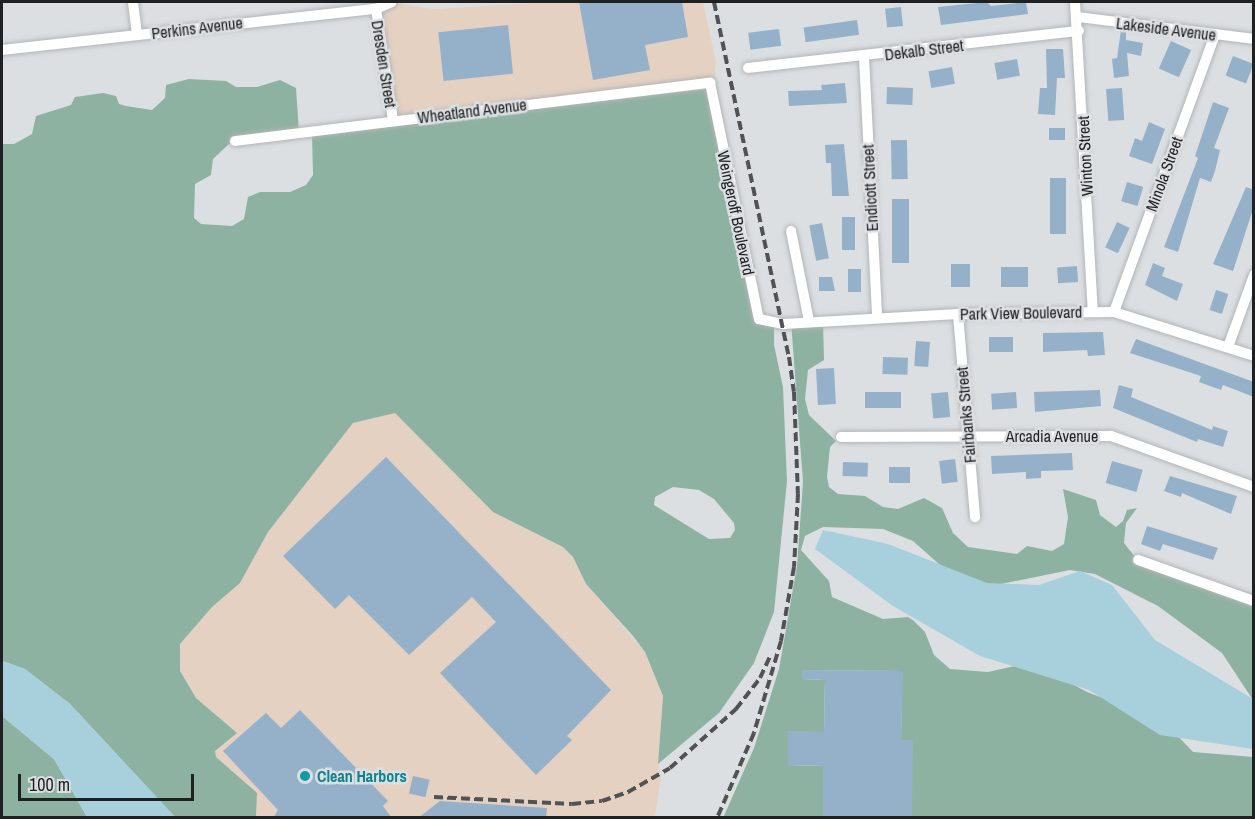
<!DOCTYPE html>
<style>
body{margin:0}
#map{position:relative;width:1255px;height:819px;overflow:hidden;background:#dcdfe2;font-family:"Archivo Narrow",sans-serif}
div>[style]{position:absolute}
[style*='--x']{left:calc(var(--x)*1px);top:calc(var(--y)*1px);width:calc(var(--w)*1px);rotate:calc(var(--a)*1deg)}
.industrial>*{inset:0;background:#e4d1c2}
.forest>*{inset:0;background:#8eb2a1}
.water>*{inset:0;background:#a7cfdc}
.building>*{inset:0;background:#95b1c9;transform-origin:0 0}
.roads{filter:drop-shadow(0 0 2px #b2b5b7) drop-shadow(0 0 2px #b2b5b7)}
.minor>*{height:10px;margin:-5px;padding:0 5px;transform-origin:5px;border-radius:5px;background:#fff}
.rail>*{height:4px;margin-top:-2px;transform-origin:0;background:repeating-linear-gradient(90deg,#515254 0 9px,transparent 0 13.5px)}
.dots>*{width:16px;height:16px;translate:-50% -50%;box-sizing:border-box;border:3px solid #dcdfe2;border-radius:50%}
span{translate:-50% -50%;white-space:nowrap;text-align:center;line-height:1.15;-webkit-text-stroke:5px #dcdfe2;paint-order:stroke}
.street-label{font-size:16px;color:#1f2021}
.culture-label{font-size:16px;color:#0d838f;font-weight:700}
.left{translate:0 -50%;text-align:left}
.frame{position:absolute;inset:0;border:3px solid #1f2021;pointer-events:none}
.scale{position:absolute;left:18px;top:774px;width:176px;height:27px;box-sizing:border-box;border:3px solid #1f2021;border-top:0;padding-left:8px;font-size:18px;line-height:21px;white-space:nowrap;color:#1f2021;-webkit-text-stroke:4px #dcdfe2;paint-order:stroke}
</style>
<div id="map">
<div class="industrial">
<div style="clip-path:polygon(549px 2px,703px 2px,716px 62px,714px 87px,393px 120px,376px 9px,396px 3px,433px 9px)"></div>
<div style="clip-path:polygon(395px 413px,493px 512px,563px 547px,573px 557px,586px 584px,645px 652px,663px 696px,658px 764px,661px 777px,655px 817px,256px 817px,257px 793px,216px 757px,215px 751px,236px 733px,196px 698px,180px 671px,180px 644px,212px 607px,240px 582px,268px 532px,353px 423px)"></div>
</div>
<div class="forest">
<div style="clip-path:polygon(evenodd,189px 79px,226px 81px,236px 87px,257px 87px,280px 80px,296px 88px,299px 132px,229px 144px,213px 159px,211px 175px,195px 184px,194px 218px,201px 224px,232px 226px,244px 219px,248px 197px,260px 192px,290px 192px,306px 185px,313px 175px,312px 134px,706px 89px,752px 312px,774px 321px,774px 345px,783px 387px,787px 481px,774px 612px,754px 663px,719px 713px,658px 764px,663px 696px,645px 652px,633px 636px,586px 584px,573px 557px,563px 547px,493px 512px,395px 413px,353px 423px,268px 532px,240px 583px,212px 607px,180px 644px,180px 671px,196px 698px,237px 733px,215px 751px,216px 757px,257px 793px,256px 817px,175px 817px,70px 704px,25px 669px,2px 661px,2px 144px,14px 144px,32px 134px,36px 116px,71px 105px,75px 97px,103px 93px,116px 96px,119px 104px,126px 106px,152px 110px,165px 98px,166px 85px,189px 79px,673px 487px,699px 490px,714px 499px,734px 523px,735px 530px,730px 538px,709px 539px,654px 505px,655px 497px,673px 487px)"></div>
<div style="clip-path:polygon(791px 321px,823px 321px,824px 360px,808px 370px,805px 399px,809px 415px,836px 441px,830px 447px,827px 477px,829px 487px,838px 494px,865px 496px,883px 507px,898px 509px,924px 498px,942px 508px,953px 533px,968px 547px,1017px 554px,1027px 546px,1052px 551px,1064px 544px,1068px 517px,1063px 489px,1096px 500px,1100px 515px,1116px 527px,1123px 521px,1127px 510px,1137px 508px,1126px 523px,1124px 543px,1135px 557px,1253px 604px,1253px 700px,1222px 653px,1158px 606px,1095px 574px,1070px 570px,996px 585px,971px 581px,940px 565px,913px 541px,883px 529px,823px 527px,805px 536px,801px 550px,829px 581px,832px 597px,883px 619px,908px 617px,914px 621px,925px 632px,934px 655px,950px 669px,988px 672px,1024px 664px,1039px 666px,1087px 692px,1150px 716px,1169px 727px,1193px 752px,1253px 757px,1253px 817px,912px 817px,912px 740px,901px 740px,902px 671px,802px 670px,802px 679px,825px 680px,824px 732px,788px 732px,788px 765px,823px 766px,823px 817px,723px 818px,754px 748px,779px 669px,797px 566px,803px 482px)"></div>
<div style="clip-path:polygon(2px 716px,54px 759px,87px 817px,2px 817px)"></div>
</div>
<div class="water">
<div style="clip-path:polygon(823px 530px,888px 544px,987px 583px,1039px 585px,1080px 571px,1112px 585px,1155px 640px,1253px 699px,1253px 749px,1160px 735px,1089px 690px,980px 656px,893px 606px,815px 549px)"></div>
<div style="clip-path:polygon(2px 661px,25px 669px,70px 704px,175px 817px,87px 817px,54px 759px,2px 716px)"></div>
</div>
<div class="building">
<div style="clip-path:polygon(579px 2px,682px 2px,688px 37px,645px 45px,650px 70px,593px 80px)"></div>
<div style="clip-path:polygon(987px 2px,991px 6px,1026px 2px,1028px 14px,941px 25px,938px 7px)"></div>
<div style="left:901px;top:7px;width:19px;height:16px;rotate:84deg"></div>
<div style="left:857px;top:20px;width:15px;height:54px;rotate:82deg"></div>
<div style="left:508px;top:25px;width:49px;height:70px;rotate:84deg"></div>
<div style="left:779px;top:29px;width:17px;height:31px;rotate:83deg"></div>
<div style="clip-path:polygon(1121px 30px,1126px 31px,1126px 40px,1143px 43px,1141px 56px,1127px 53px,1129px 76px,1114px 78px,1112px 59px,1117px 58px)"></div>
<div style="left:1171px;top:41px;width:22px;height:30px;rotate:24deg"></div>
<div style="clip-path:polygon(1046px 49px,1063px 49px,1065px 78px,1057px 78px,1055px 115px,1038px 114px,1040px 88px,1047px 88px)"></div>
<div style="left:1233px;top:56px;width:22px;height:21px;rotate:21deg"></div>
<div style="left:1017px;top:59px;width:17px;height:23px;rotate:80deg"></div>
<div style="left:952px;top:67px;width:17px;height:24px;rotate:80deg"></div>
<div style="clip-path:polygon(845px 83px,847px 103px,789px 106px,788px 91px,822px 90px,821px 85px)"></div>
<div style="left:887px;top:87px;width:26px;height:17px;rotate:2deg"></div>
<div style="left:1122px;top:88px;width:32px;height:16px;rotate:86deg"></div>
<div style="clip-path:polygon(1213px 102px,1229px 108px,1214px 148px,1220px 150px,1215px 171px,1211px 182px,1200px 178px,1178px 252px,1164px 247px,1198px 158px,1195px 156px)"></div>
<div style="clip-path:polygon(1149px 122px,1165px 129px,1152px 164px,1129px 156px,1135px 138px,1142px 141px)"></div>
<div style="left:1049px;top:128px;width:16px;height:12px"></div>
<div style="left:907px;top:140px;width:39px;height:16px;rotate:89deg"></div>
<div style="clip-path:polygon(844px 144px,849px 196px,832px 196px,831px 163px,826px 163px,825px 145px)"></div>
<div style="left:1050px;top:178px;width:16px;height:56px"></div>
<div style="left:1127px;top:182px;width:17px;height:20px;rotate:17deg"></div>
<div style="clip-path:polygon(1246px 187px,1254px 190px,1254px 206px,1233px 271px,1213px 264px)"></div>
<div style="left:909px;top:199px;width:64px;height:17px;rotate:90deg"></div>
<div style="left:842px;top:217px;width:13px;height:33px"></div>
<div style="left:1117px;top:222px;width:14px;height:28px;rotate:25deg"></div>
<div style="left:822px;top:223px;width:36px;height:13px;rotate:79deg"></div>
<div style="clip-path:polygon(1153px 263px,1165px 268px,1162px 276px,1183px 284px,1177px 301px,1145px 285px)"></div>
<div style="left:951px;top:264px;width:19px;height:23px"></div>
<div style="left:1077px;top:266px;width:16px;height:20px;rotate:86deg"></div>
<div style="left:1028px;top:267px;width:20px;height:27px;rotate:90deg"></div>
<div style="left:848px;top:269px;width:13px;height:23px"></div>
<div style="clip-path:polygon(819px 277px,832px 277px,835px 291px,819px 291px)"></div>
<div style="left:1216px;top:290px;width:13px;height:21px;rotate:18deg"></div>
<div style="clip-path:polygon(1103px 332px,1105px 355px,1088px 356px,1087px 350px,1043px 352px,1043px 333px)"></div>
<div style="left:989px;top:337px;width:24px;height:15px"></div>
<div style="clip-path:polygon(1136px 339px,1254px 382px,1254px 397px,1223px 385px,1221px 390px,1199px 382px,1201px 376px,1130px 353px)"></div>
<div style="left:916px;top:341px;width:14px;height:25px;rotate:4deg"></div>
<div style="left:883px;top:357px;width:25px;height:17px;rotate:2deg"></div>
<div style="left:834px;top:368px;width:36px;height:18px;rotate:87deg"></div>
<div style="clip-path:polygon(1119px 385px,1133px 389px,1131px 397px,1212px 430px,1213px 426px,1228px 431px,1223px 447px,1198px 439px,1197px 442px,1113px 408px)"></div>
<div style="clip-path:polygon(1100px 390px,1101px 406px,1035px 412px,1034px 392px)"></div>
<div style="left:865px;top:392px;width:36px;height:16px"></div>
<div style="left:948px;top:392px;width:25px;height:17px;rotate:85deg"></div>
<div style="left:1016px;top:392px;width:16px;height:25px;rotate:86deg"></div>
<div style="clip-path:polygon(1072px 453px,1073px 470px,1041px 471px,1041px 478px,1026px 479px,1026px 472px,992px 474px,991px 456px)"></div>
<div style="clip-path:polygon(386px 457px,611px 690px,567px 736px,572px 740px,536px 775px,440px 673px,496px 622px,472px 597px,409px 655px,349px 595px,335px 609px,283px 556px)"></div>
<div style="left:955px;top:459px;width:23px;height:16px;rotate:83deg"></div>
<div style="left:1112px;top:461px;width:32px;height:23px;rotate:16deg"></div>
<div style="left:843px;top:462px;width:25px;height:14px;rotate:2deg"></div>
<div style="left:889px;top:467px;width:21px;height:16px"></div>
<div style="clip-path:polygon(1170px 476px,1237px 496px,1231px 514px,1182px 493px,1181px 497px,1164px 491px)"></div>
<div style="clip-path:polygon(1147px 526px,1218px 548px,1213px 560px,1163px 544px,1160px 551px,1141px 544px)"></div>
<div style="clip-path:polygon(802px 670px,903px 671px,901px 740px,913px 740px,912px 818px,823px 818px,823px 766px,788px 765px,788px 731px,824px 732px,825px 680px,802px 679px)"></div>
<div style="clip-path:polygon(300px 710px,388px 801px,383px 806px,392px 818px,273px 818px,278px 810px,223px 751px,266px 713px,281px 728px)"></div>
<div style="left:413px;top:776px;width:17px;height:18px;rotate:13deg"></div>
<div style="clip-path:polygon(440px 801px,547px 808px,546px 818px,418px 818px)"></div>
</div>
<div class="roads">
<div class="minor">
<div style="--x:133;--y:2;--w:33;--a:83"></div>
<div style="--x:1075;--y:2;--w:310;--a:86.7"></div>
<div style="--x:376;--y:9;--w:112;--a:81.3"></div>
<div style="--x:1078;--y:17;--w:177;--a:7.1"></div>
<div style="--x:2;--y:50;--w:376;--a:-6.3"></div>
<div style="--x:376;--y:9;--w:17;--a:-24"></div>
<div style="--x:864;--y:57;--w:261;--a:87.1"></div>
<div style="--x:748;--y:68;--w:333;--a:-6.4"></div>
<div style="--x:235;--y:141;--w:479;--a:-7"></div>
<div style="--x:710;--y:83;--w:241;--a:78.3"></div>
<div style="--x:759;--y:319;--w:25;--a:12"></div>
<div style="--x:783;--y:324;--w:175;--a:-3.3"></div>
<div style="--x:958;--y:314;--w:156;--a:-0.7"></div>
<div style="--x:1114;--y:312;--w:147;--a:17.4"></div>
<div style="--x:791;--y:231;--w:92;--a:78.7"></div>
<div style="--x:1114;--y:312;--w:295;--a:-70"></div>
<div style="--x:958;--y:314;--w:204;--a:85.2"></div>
<div style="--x:1228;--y:347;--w:77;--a:-70.1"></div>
<div style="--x:841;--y:437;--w:270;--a:-0.2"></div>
<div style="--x:1111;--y:436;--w:152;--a:19.6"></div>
<div style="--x:1138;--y:560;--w:123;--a:19.5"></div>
</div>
</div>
<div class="rail">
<div style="--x:714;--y:2;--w:363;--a:78.1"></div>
<div style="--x:789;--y:357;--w:35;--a:82"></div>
<div style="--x:794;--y:392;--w:102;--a:87.8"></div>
<div style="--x:798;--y:494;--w:73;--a:93.1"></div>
<div style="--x:794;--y:567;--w:75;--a:100"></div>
<div style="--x:781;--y:641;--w:96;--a:106.4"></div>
<div style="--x:754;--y:733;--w:93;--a:113.5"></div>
<div style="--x:434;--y:797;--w:138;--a:2.9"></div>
<div style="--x:572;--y:804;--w:30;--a:-6"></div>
<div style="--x:602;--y:801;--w:28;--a:-19"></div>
<div style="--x:628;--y:792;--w:48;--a:-29.7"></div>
<div style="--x:670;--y:768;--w:89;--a:-41.8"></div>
<div style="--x:736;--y:709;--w:39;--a:-52"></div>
<div style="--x:760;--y:678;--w:26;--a:-65"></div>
</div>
<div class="dots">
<div style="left:305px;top:776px;background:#0f9aa8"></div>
</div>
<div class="street-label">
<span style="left:197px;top:28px;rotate:-7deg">Perkins Avenue</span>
<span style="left:1166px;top:29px;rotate:7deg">Lakeside Avenue</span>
<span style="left:924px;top:50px;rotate:-7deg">Dekalb Street</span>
<span style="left:384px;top:64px;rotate:81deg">Dresden Street</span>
<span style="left:472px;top:111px;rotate:-7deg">Wheatland Avenue</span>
<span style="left:1085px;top:156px;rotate:-93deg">Winton Street</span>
<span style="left:1164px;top:174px;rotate:-70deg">Minola Street</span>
<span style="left:870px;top:188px;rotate:-93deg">Endicott Street</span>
<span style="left:736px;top:213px;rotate:78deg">Weingeroff Boulevard</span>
<span style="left:1021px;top:313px;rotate:-1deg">Park View Boulevard</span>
<span style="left:966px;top:415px;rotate:-95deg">Fairbanks Street</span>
<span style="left:1052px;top:436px">Arcadia Avenue</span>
</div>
<div class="culture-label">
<span class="left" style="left:317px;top:776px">Clean Harbors</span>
</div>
<div class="frame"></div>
<div class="scale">100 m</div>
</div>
